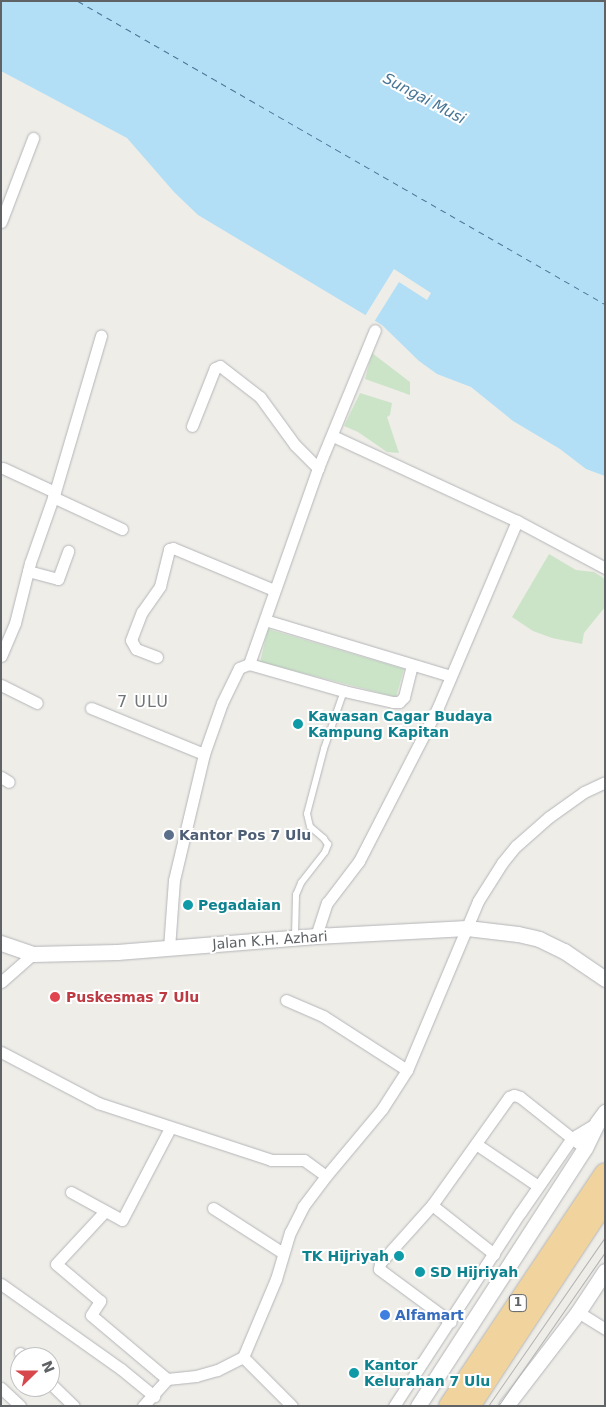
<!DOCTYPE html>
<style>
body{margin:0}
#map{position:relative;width:606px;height:1407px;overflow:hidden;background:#efede8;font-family:"DejaVu Sans",sans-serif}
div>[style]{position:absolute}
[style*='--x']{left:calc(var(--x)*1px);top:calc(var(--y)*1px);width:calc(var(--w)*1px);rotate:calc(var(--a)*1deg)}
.green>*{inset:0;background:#cbe4c8}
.water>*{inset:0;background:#b2dff6}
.pier>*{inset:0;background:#efede8}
.ferry>*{height:1px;margin-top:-0.5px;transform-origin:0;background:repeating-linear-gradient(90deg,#497696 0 6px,transparent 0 11px)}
.roads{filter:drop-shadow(0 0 1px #b3b5b8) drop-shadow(0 0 1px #b3b5b8)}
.lane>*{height:5.5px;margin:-2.75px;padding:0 2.75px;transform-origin:2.75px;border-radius:2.75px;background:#fff}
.street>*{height:11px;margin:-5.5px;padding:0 5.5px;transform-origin:5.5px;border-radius:5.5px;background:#fff}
.secondary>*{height:15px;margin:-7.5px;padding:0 7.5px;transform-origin:7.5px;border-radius:7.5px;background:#fff}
.highway>*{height:20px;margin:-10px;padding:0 10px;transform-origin:10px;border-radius:10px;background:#f1d49d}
.tram>*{height:1px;margin:-0.5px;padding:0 0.5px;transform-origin:0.5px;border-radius:0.5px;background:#b3b4b4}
.dots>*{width:14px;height:14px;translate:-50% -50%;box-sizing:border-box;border:2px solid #fff;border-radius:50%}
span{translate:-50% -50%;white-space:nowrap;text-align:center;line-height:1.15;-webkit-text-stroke:4px #fff;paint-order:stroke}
.shield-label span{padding:1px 4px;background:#fff;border:1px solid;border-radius:4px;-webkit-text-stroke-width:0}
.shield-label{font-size:12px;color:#5f6366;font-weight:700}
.culture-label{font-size:14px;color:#0d838f;font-weight:700}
.left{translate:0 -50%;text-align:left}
.right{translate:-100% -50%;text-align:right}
.service-label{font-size:14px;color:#4e5e75;font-weight:700}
.street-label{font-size:14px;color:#5f6366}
.health-label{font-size:14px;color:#be3a42;font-weight:700}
.shop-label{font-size:14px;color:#366cbe;font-weight:700}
.water-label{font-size:15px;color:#497696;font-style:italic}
.quarter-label{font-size:16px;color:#707578;letter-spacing:1px}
.frame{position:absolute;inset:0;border:2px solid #5f6366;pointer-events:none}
.north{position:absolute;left:10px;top:1347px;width:50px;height:50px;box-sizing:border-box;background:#fff;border:1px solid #bfc1c2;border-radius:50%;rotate:68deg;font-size:14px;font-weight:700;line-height:20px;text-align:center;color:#5f6366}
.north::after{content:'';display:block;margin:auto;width:18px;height:22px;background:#d6484b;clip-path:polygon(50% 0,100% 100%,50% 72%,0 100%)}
</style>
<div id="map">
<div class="green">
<div style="clip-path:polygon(372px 353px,410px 382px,410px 395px,365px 379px)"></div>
<div style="clip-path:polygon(360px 393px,392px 403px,390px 415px,387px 417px,399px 453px,387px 452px,358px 432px,344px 426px)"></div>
<div style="clip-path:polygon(549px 554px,576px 570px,594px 572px,605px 579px,605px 607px,584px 633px,582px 644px,552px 638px,533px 631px,512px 617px)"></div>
<div style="clip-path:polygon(268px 629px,404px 669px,396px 697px,260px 662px)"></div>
</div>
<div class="water">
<div style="clip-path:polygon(1px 1px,605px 1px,605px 476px,586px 469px,560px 449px,513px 421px,471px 387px,437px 374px,419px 361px,382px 325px,198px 215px,174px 192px,127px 138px,1px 71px)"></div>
</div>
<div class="pier">
<div style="clip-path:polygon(394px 269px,431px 293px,427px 300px,399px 282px,374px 322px,365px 316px)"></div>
</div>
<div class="ferry">
<div style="--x:78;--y:1;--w:608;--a:29.9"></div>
</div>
<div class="roads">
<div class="lane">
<div style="--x:295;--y:936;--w:41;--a:-88.6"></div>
<div style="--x:296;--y:895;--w:13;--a:-67"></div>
<div style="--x:301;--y:883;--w:39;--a:-52"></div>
<div style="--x:325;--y:852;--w:8;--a:-67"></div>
<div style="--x:328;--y:845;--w:7;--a:-124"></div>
<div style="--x:324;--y:839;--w:18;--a:-139"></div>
<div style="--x:310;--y:827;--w:13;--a:-103"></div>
<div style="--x:307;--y:814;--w:67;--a:-75.3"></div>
<div style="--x:324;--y:749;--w:61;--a:-71"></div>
</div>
<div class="street">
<div style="--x:1;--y:222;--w:90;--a:-69.1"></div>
<div style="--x:192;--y:426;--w:62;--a:-68.4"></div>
<div style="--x:215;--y:368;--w:5;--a:-22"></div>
<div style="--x:220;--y:366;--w:51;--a:37.8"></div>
<div style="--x:260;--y:397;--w:59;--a:53.9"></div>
<div style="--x:295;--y:445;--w:33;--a:45"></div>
<div style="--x:333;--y:436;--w:203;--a:24.8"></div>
<div style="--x:517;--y:521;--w:100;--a:28.1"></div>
<div style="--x:3;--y:468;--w:57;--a:24.8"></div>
<div style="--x:53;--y:497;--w:76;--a:24.9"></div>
<div style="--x:28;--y:571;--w:31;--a:15"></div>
<div style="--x:58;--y:579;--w:30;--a:-70"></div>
<div style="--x:265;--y:620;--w:194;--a:16.8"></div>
<div style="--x:1;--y:656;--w:36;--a:-67"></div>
<div style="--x:15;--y:623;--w:62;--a:-76"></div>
<div style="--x:30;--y:563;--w:75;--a:-70.6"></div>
<div style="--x:55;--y:492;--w:163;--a:-73.6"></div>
<div style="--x:157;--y:657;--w:22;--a:-159"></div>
<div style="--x:136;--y:649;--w:10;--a:-119"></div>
<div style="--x:131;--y:640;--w:30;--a:-69"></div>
<div style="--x:142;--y:612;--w:32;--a:-55"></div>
<div style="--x:160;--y:586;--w:38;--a:-76"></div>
<div style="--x:169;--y:549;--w:4;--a:-14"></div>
<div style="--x:173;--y:548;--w:109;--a:22.6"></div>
<div style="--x:249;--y:664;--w:208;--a:-70.6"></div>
<div style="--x:318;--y:468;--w:149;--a:-67.6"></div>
<div style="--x:1;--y:685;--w:40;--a:26.6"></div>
<div style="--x:91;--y:708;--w:122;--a:22.2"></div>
<div style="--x:1;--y:777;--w:9;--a:32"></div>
<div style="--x:316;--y:936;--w:35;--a:-72"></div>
<div style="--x:327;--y:903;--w:53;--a:-52.7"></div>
<div style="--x:359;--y:861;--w:173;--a:-62.8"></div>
<div style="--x:438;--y:707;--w:202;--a:-67"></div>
<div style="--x:169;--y:948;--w:68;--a:-85.8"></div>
<div style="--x:174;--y:880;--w:130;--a:-76.6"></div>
<div style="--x:204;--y:754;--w:54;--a:-70.6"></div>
<div style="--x:222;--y:703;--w:39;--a:-64"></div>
<div style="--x:239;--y:668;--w:11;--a:-22"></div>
<div style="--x:249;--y:664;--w:99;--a:15.9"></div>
<div style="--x:344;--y:691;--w:50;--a:12.7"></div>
<div style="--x:393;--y:702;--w:6;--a:0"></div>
<div style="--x:399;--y:702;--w:7;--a:-45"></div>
<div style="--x:404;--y:697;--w:32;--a:-76"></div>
<div style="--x:1;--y:982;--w:43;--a:-41.2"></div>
<div style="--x:286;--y:1000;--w:40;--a:23.4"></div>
<div style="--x:323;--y:1016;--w:100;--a:32.7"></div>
<div style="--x:1;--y:1052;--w:110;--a:27.7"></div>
<div style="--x:98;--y:1103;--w:182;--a:18.2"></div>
<div style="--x:271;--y:1160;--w:33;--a:0"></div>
<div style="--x:304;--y:1160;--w:27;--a:36"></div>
<div style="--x:326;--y:1176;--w:39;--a:127"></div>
<div style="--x:303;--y:1207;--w:28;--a:117"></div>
<div style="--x:290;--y:1232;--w:49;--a:106.6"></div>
<div style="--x:276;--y:1279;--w:85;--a:112.9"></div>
<div style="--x:243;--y:1357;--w:29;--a:153"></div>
<div style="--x:217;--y:1370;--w:22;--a:164"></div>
<div style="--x:196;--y:1376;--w:29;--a:174"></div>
<div style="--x:167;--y:1379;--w:99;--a:-139.9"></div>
<div style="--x:91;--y:1315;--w:17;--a:-57"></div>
<div style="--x:100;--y:1301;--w:57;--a:-139.9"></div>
<div style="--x:56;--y:1264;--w:72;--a:-47.2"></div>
<div style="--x:476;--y:1144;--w:75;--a:34.1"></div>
<div style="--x:326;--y:1176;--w:87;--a:-50.1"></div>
<div style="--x:382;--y:1109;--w:46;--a:-57.3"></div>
<div style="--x:407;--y:1070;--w:183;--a:-67.2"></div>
<div style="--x:478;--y:901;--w:45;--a:-57.7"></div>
<div style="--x:502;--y:863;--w:22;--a:-51"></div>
<div style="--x:516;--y:846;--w:44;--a:-41.3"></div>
<div style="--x:549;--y:817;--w:43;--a:-35.5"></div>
<div style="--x:584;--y:792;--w:23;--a:-25"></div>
<div style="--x:71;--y:1192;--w:58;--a:28.8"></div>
<div style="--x:122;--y:1220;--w:104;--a:-62.4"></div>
<div style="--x:432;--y:1205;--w:78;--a:131.9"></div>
<div style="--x:380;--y:1263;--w:6;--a:99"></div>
<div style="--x:379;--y:1269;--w:89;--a:36.4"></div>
<div style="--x:213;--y:1208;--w:83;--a:32.7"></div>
<div style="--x:494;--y:1254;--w:79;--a:-141.7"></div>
<div style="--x:432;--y:1205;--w:133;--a:-54.5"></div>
<div style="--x:509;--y:1097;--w:5;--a:-22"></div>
<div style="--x:514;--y:1095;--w:6;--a:18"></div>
<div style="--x:520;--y:1097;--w:74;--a:38.4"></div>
<div style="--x:1;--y:1284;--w:147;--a:35.3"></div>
<div style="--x:121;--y:1369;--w:43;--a:39.3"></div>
<div style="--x:578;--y:1312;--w:32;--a:32"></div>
<div style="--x:20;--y:1353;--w:6;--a:45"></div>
<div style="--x:243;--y:1357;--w:69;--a:45"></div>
<div style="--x:50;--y:1383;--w:33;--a:44"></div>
<div style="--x:1;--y:1388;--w:26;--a:43"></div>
<div style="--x:143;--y:1406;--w:36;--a:-48"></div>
<div style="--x:394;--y:1406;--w:230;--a:-56.9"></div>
<div style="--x:520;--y:1213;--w:91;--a:-55.3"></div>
<div style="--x:572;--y:1138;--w:29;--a:-31"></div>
</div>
<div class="secondary">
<div style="--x:1;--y:943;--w:34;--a:19"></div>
<div style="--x:33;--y:954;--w:84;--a:-1.4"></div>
<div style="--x:117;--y:952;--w:200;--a:-4.6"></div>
<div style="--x:316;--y:936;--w:151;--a:-3"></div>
<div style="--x:467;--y:928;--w:51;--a:6.7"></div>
<div style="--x:518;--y:934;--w:22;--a:13"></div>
<div style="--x:539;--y:939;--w:28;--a:26"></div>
<div style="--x:564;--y:951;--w:50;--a:34.3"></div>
<div style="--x:418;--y:1406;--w:307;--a:-57.1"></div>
<div style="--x:585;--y:1148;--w:28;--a:-64"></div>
<div style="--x:597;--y:1123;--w:14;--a:-54"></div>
<div style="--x:506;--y:1406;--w:118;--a:-52.5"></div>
<div style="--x:578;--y:1312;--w:49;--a:-56.6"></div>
</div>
<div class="highway">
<div style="--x:449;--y:1406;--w:280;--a:-56.2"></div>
<div style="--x:470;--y:1406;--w:245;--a:-56.6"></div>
</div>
</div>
<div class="tram">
<div style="--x:488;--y:1406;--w:206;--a:-55.3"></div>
<div style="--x:498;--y:1406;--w:188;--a:-55.2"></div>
</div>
<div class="dots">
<div style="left:298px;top:724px;background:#0f9aa8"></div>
<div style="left:169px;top:835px;background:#5c6f8a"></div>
<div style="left:188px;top:905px;background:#0f9aa8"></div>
<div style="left:55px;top:997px;background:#e0444e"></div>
<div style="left:399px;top:1256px;background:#0f9aa8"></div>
<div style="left:420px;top:1272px;background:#0f9aa8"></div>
<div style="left:385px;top:1315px;background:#3f7fe0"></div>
<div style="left:354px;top:1373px;background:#0f9aa8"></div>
</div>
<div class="shield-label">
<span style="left:518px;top:1303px">1</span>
</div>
<div class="culture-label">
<span class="left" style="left:308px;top:724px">Kawasan Cagar Budaya<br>Kampung Kapitan</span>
<span class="left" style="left:198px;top:905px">Pegadaian</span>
<span class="right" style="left:389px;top:1256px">TK Hijriyah</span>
<span class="left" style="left:430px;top:1272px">SD Hijriyah</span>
<span class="left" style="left:364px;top:1373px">Kantor<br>Kelurahan 7 Ulu</span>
</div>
<div class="service-label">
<span class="left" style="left:179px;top:835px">Kantor Pos 7 Ulu</span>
</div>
<div class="street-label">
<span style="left:270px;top:940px;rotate:-4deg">Jalan K.H. Azhari</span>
</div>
<div class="health-label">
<span class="left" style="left:66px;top:997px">Puskesmas 7 Ulu</span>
</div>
<div class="shop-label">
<span class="left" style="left:395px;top:1315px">Alfamart</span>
</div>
<div class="water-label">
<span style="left:424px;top:99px;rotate:28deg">Sungai Musi</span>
</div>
<div class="quarter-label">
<span style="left:143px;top:702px">7 ULU</span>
</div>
<div class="frame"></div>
<div class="north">N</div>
</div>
